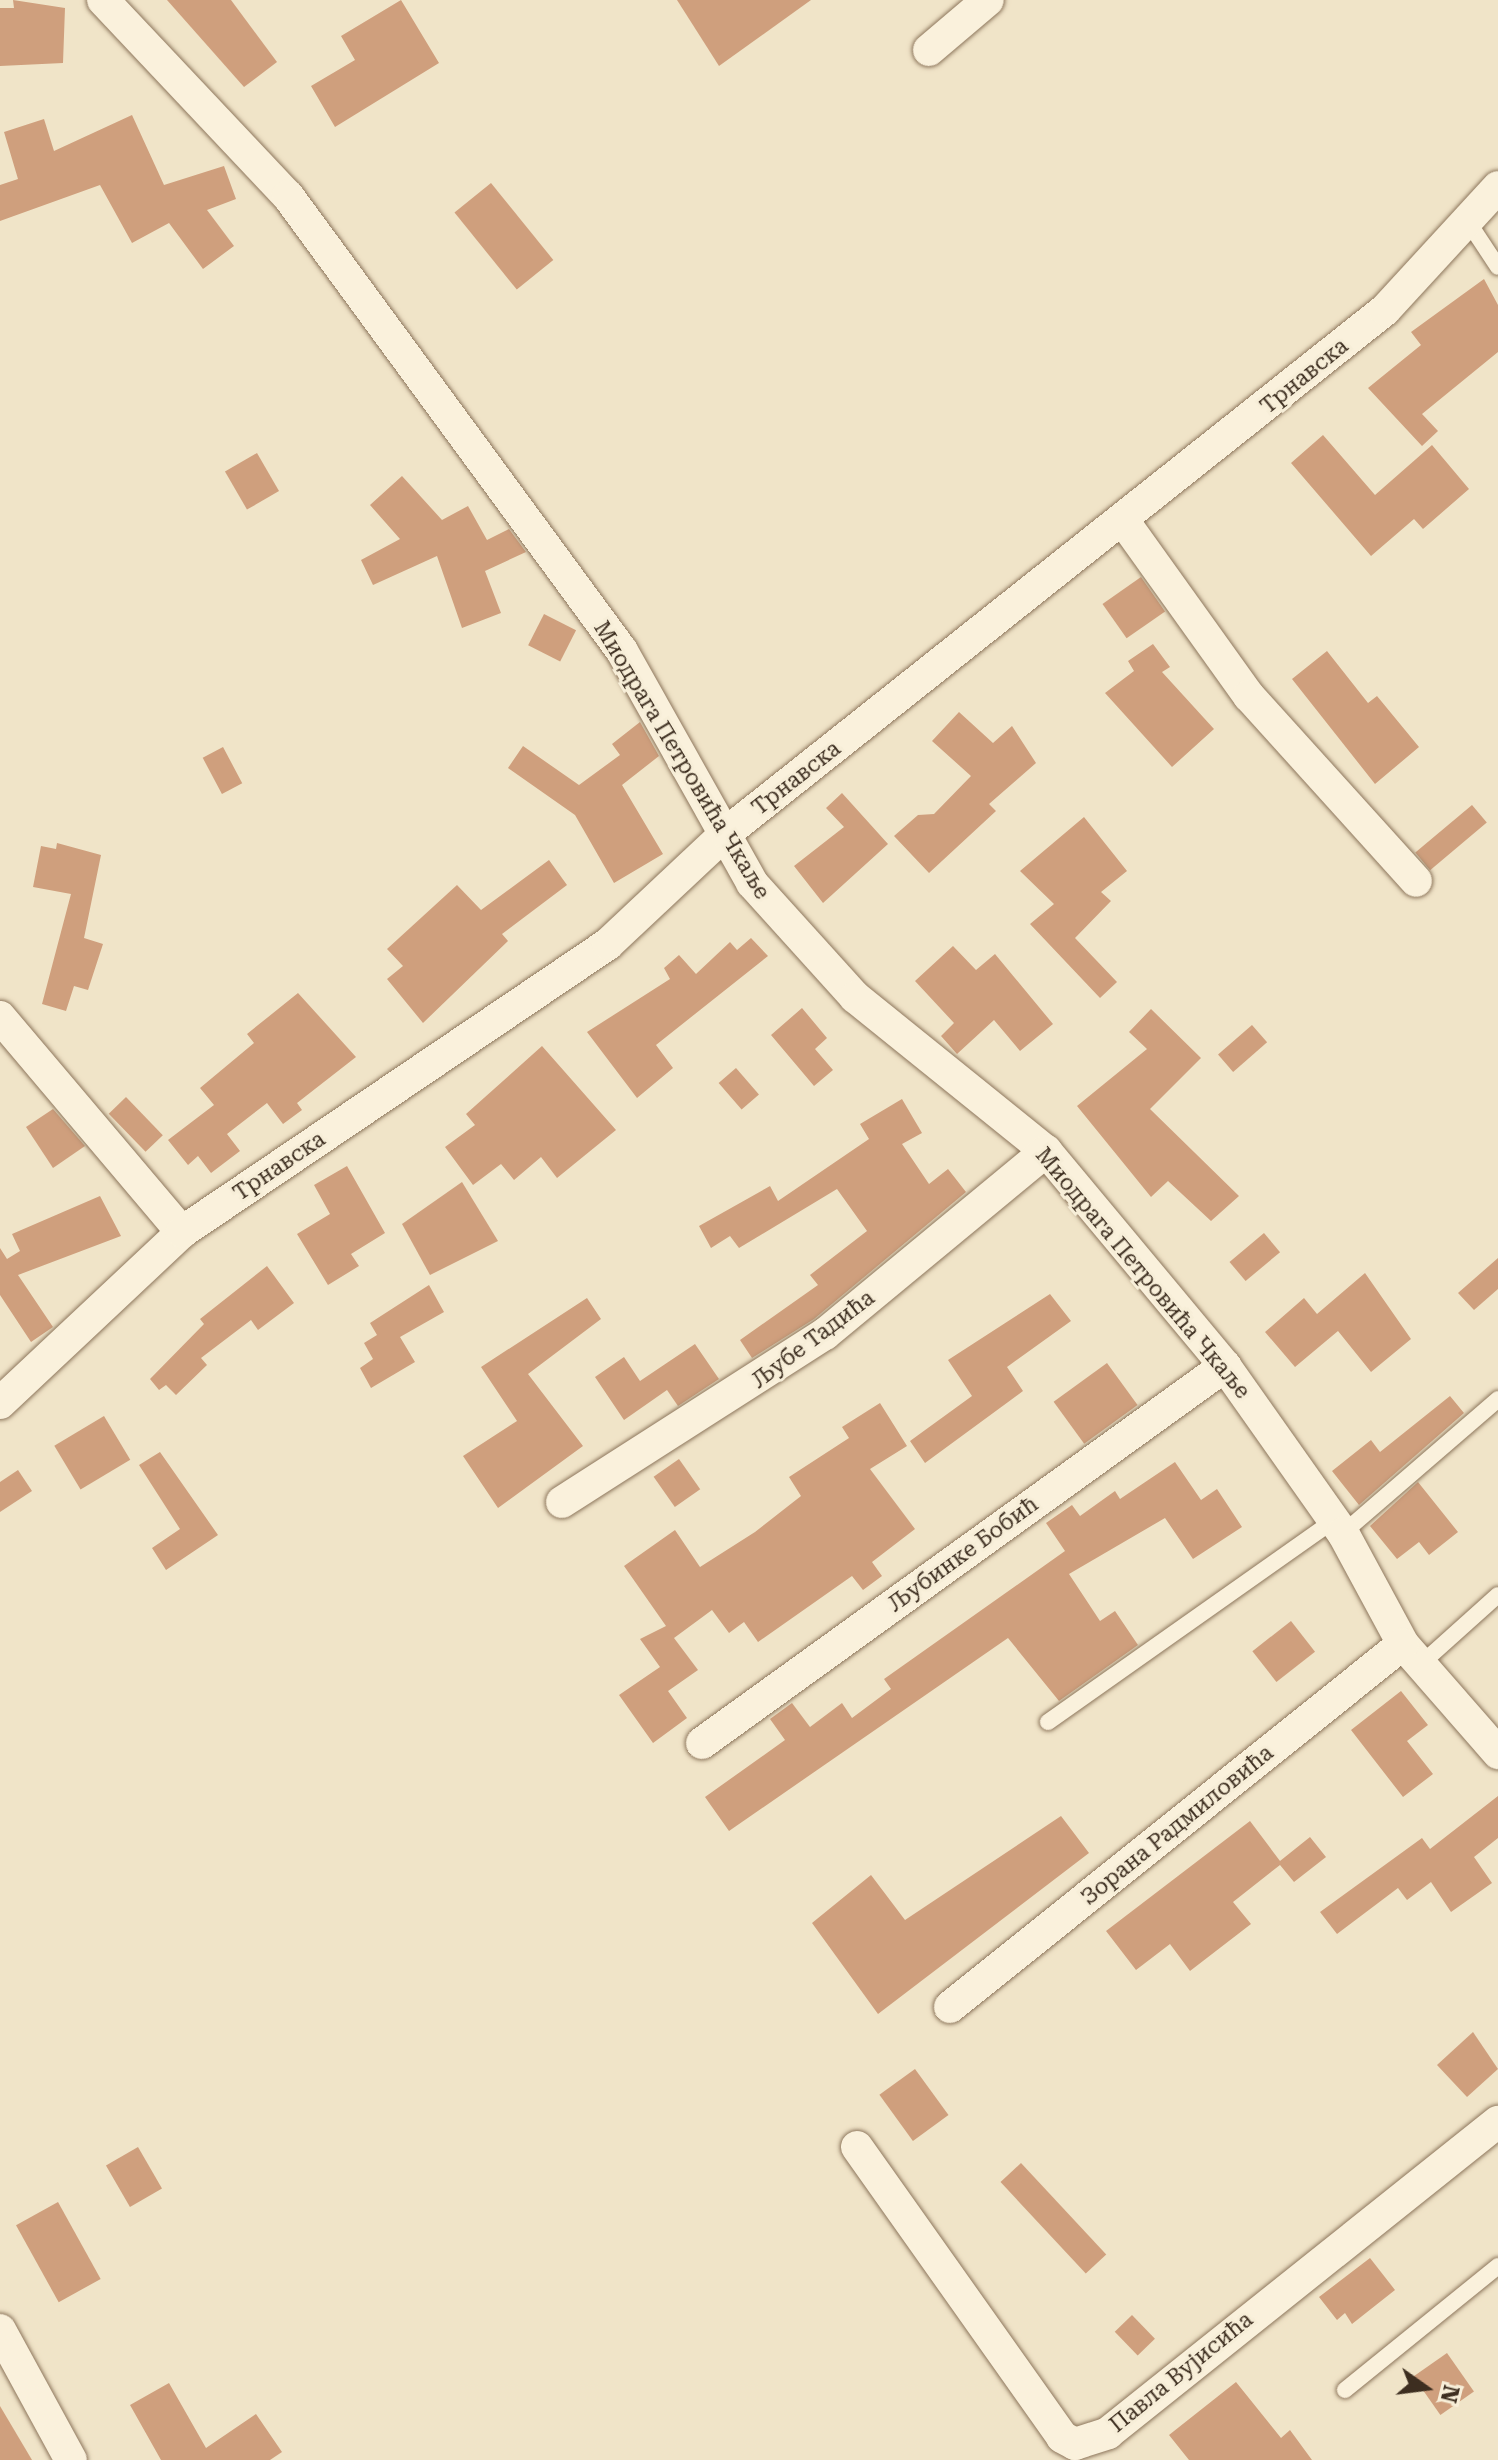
<!DOCTYPE html>
<meta charset="utf-8">
<style>
body{margin:0}
#map{position:relative;width:1498px;height:2460px;overflow:hidden;background:#f0e4c8;font-family:"Roboto Serif",serif}
div>[style]{position:absolute}
[style*='--x']{left:calc(var(--x)*1px);top:calc(var(--y)*1px);width:calc(var(--w)*1px);rotate:calc(var(--a)*1deg)}
.building>*{inset:0;background:#cf9f7d;transform-origin:0 0}
.roads{filter:drop-shadow(0 0 2px #8d765c) drop-shadow(0 0 2px #8d765c)}
.service>*{height:16px;margin:-8px;padding:0 8px;transform-origin:8px;border-radius:8px;background:#faf1dc}
.minor>*{height:32px;margin:-16px;padding:0 16px;transform-origin:16px;border-radius:16px;background:#faf1dc}
span{translate:-50% -50%;white-space:nowrap;text-align:center;line-height:1.15;-webkit-text-stroke:6px #f7eed8;paint-order:stroke}
.street-label{font-size:22px;color:#3d2e20}
.north{position:absolute;left:1386px;top:2348px;width:80px;height:80px;-webkit-text-stroke:6px #f7eed8;paint-order:stroke;rotate:104deg;font-size:22px;font-weight:700;line-height:32px;text-align:center;color:#3d2e20}
.north::after{content:'';display:block;margin:auto;width:28px;height:36px;background:#3d2e20;clip-path:polygon(50% 0,100% 100%,50% 72%,0 100%)}
</style>
<div id="map">
<div class="building">
<div style="clip-path:polygon(13px 0,65px 8px,63px 63px,0 66px,0 8px,14px 8px)"></div>
<div style="clip-path:polygon(167px 0,231px 0,277px 62px,244px 87px)"></div>
<div style="clip-path:polygon(401px 0,439px 63px,335px 127px,311px 86px,355px 60px,341px 36px)"></div>
<div style="clip-path:polygon(677px 0,811px 0,719px 66px)"></div>
<div style="clip-path:polygon(132px 115px,164px 185px,224px 166px,236px 199px,207px 210px,234px 246px,203px 269px,169px 223px,132px 243px,100px 185px,0 221px,0 185px,18px 179px,4px 132px,44px 119px,54px 151px)"></div>
<div style="left:491px;top:183px;width:99px;height:47px;rotate:51deg"></div>
<div style="clip-path:polygon(1484px 279px,1498px 305px,1498px 352px,1422px 414px,1438px 431px,1422px 446px,1368px 388px,1421px 345px,1411px 332px)"></div>
<div style="clip-path:polygon(1323px 435px,1375px 495px,1432px 445px,1469px 489px,1423px 529px,1414px 519px,1371px 556px,1291px 463px)"></div>
<div style="left:257px;top:453px;width:44px;height:37px;rotate:60deg"></div>
<div style="clip-path:polygon(402px 476px,442px 520px,468px 506px,487px 540px,509px 529px,526px 552px,485px 571px,501px 613px,462px 628px,437px 556px,373px 585px,361px 560px,400px 539px,370px 505px)"></div>
<div style="left:1141px;top:577px;width:42px;height:47px;rotate:55deg"></div>
<div style="left:544px;top:614px;width:36px;height:35px;rotate:27deg"></div>
<div style="clip-path:polygon(1153px 644px,1170px 667px,1162px 672px,1214px 729px,1172px 767px,1105px 693px,1134px 671px,1128px 661px)"></div>
<div style="clip-path:polygon(1327px 651px,1368px 703px,1377px 696px,1419px 747px,1375px 784px,1292px 679px)"></div>
<div style="clip-path:polygon(959px 712px,993px 743px,1012px 726px,1036px 763px,989px 804px,996px 811px,929px 873px,894px 836px,918px 815px,934px 814px,971px 776px,932px 741px)"></div>
<div style="clip-path:polygon(640px 722px,659px 756px,622px 785px,663px 854px,614px 883px,575px 815px,508px 768px,523px 746px,579px 785px,620px 755px,612px 744px)"></div>
<div style="left:223px;top:747px;width:41px;height:23px;rotate:62deg"></div>
<div style="clip-path:polygon(842px 793px,888px 844px,823px 903px,794px 866px,844px 827px,826px 808px)"></div>
<div style="left:1472px;top:805px;width:23px;height:74px;rotate:50deg"></div>
<div style="clip-path:polygon(1084px 817px,1127px 871px,1101px 892px,1111px 901px,1075px 938px,1117px 982px,1100px 998px,1030px 924px,1054px 904px,1020px 871px)"></div>
<div style="clip-path:polygon(57px 843px,101px 855px,84px 938px,103px 944px,88px 990px,74px 986px,66px 1011px,42px 1004px,71px 894px,33px 887px,41px 846px,56px 849px)"></div>
<div style="clip-path:polygon(549px 860px,567px 885px,502px 934px,508px 941px,423px 1023px,387px 979px,403px 966px,387px 949px,457px 885px,481px 910px)"></div>
<div style="clip-path:polygon(751px 938px,768px 956px,656px 1045px,673px 1068px,637px 1098px,587px 1032px,670px 979px,664px 968px,679px 955px,696px 974px,730px 942px,737px 950px)"></div>
<div style="clip-path:polygon(953px 946px,976px 970px,995px 954px,1053px 1024px,1020px 1051px,994px 1020px,957px 1054px,941px 1036px,954px 1023px,915px 981px)"></div>
<div style="clip-path:polygon(298px 993px,356px 1057px,297px 1103px,302px 1110px,283px 1124px,267px 1103px,227px 1134px,240px 1151px,211px 1173px,198px 1156px,188px 1165px,168px 1140px,214px 1105px,200px 1088px,254px 1043px,247px 1034px)"></div>
<div style="clip-path:polygon(802px 1008px,827px 1038px,815px 1049px,833px 1070px,814px 1086px,771px 1035px)"></div>
<div style="clip-path:polygon(1151px 1009px,1201px 1058px,1150px 1109px,1239px 1196px,1211px 1221px,1168px 1181px,1151px 1197px,1077px 1106px,1147px 1049px,1129px 1032px)"></div>
<div style="left:1252px;top:1025px;width:23px;height:45px;rotate:49deg"></div>
<div style="clip-path:polygon(542px 1046px,616px 1130px,557px 1178px,541px 1157px,514px 1180px,501px 1164px,473px 1185px,445px 1147px,475px 1125px,466px 1114px)"></div>
<div style="left:736px;top:1068px;width:35px;height:23px;rotate:49deg"></div>
<div style="left:126px;top:1097px;width:53px;height:24px;rotate:46deg"></div>
<div style="clip-path:polygon(902px 1099px,922px 1133px,902px 1144px,929px 1184px,948px 1169px,966px 1192px,814px 1319px,752px 1358px,740px 1340px,818px 1285px,810px 1275px,867px 1231px,837px 1189px,739px 1248px,730px 1236px,711px 1248px,699px 1226px,770px 1186px,778px 1201px,869px 1139px,860px 1124px)"></div>
<div style="clip-path:polygon(53px 1109px,85px 1146px,53px 1168px,26px 1127px)"></div>
<div style="clip-path:polygon(347px 1166px,385px 1233px,351px 1254px,359px 1266px,328px 1285px,297px 1234px,330px 1214px,314px 1185px)"></div>
<div style="clip-path:polygon(462px 1182px,498px 1241px,430px 1275px,402px 1224px)"></div>
<div style="clip-path:polygon(100px 1196px,121px 1236px,18px 1275px,53px 1327px,31px 1342px,0 1295px,0 1248px,7px 1259px,20px 1251px,12px 1234px)"></div>
<div style="left:1264px;top:1233px;width:25px;height:45px;rotate:50deg"></div>
<div style="clip-path:polygon(1498px 1258px,1498px 1289px,1474px 1310px,1458px 1293px)"></div>
<div style="clip-path:polygon(267px 1266px,294px 1303px,258px 1330px,251px 1320px,201px 1358px,207px 1365px,176px 1395px,166px 1385px,159px 1390px,150px 1379px,204px 1324px,200px 1319px)"></div>
<div style="clip-path:polygon(1365px 1273px,1411px 1339px,1371px 1372px,1338px 1331px,1295px 1367px,1265px 1332px,1304px 1298px,1317px 1314px)"></div>
<div style="clip-path:polygon(429px 1285px,444px 1312px,400px 1337px,415px 1362px,371px 1388px,360px 1368px,373px 1359px,364px 1343px,377px 1335px,370px 1323px)"></div>
<div style="clip-path:polygon(1050px 1294px,1071px 1321px,1007px 1367px,1023px 1391px,925px 1463px,910px 1441px,972px 1396px,948px 1360px)"></div>
<div style="clip-path:polygon(587px 1298px,601px 1319px,528px 1374px,583px 1446px,498px 1508px,463px 1456px,517px 1421px,481px 1367px)"></div>
<div style="clip-path:polygon(695px 1344px,719px 1379px,678px 1406px,667px 1390px,624px 1420px,595px 1377px,624px 1357px,640px 1381px)"></div>
<div style="left:1107px;top:1363px;width:52px;height:66px;rotate:54deg"></div>
<div style="clip-path:polygon(1450px 1396px,1464px 1413px,1359px 1505px,1332px 1471px,1371px 1440px,1380px 1452px)"></div>
<div style="clip-path:polygon(880px 1403px,907px 1446px,870px 1469px,915px 1529px,872px 1562px,882px 1576px,863px 1590px,852px 1576px,758px 1642px,744px 1622px,729px 1633px,712px 1610px,674px 1638px,698px 1670px,668px 1691px,687px 1718px,653px 1743px,619px 1695px,660px 1667px,640px 1639px,666px 1626px,624px 1566px,675px 1530px,700px 1567px,755px 1532px,801px 1496px,789px 1477px,849px 1438px,842px 1427px)"></div>
<div style="left:104px;top:1416px;width:51px;height:58px;rotate:59deg"></div>
<div style="clip-path:polygon(160px 1452px,218px 1535px,166px 1570px,152px 1548px,180px 1529px,139px 1465px)"></div>
<div style="left:679px;top:1459px;width:37px;height:31px;rotate:55deg"></div>
<div style="clip-path:polygon(1175px 1462px,1201px 1500px,1217px 1489px,1242px 1527px,1193px 1559px,1165px 1518px,1069px 1574px,1100px 1621px,1115px 1611px,1138px 1645px,1059px 1701px,1008px 1638px,729px 1831px,705px 1797px,785px 1740px,770px 1719px,792px 1703px,810px 1727px,842px 1703px,852px 1718px,891px 1689px,884px 1679px,1065px 1551px,1046px 1523px,1072px 1505px,1080px 1516px,1115px 1491px,1120px 1499px)"></div>
<div style="clip-path:polygon(18px 1470px,32px 1491px,0 1512px,0 1482px)"></div>
<div style="clip-path:polygon(1418px 1482px,1458px 1532px,1429px 1555px,1419px 1542px,1397px 1559px,1370px 1526px)"></div>
<div style="left:1291px;top:1621px;width:39px;height:49px;rotate:52deg"></div>
<div style="clip-path:polygon(1401px 1691px,1428px 1725px,1407px 1741px,1433px 1774px,1403px 1797px,1351px 1730px)"></div>
<div style="clip-path:polygon(1498px 1796px,1498px 1838px,1474px 1857px,1492px 1883px,1451px 1912px,1431px 1882px,1407px 1900px,1398px 1888px,1337px 1934px,1320px 1912px,1422px 1838px,1430px 1849px)"></div>
<div style="clip-path:polygon(1061px 1816px,1089px 1853px,878px 2014px,812px 1923px,871px 1875px,905px 1920px)"></div>
<div style="clip-path:polygon(1250px 1821px,1280px 1861px,1310px 1837px,1326px 1857px,1294px 1882px,1280px 1865px,1233px 1902px,1251px 1924px,1190px 1971px,1170px 1944px,1136px 1970px,1106px 1931px)"></div>
<div style="clip-path:polygon(1473px 2032px,1498px 2069px,1467px 2097px,1437px 2065px)"></div>
<div style="left:915px;top:2069px;width:57px;height:44px;rotate:54deg"></div>
<div style="left:138px;top:2147px;width:48px;height:37px;rotate:60deg"></div>
<div style="left:1021px;top:2163px;width:125px;height:28px;rotate:47deg"></div>
<div style="left:58px;top:2202px;width:88px;height:48px;rotate:61deg"></div>
<div style="clip-path:polygon(1370px 2258px,1395px 2290px,1352px 2324px,1345px 2313px,1337px 2320px,1319px 2297px)"></div>
<div style="left:1132px;top:2315px;width:33px;height:24px;rotate:46deg"></div>
<div style="left:1447px;top:2353px;width:47px;height:41px;rotate:55deg"></div>
<div style="clip-path:polygon(1236px 2382px,1281px 2438px,1290px 2430px,1312px 2460px,1189px 2460px,1169px 2435px)"></div>
<div style="clip-path:polygon(169px 2383px,206px 2448px,256px 2414px,282px 2452px,270px 2460px,161px 2460px,130px 2405px)"></div>
<div style="clip-path:polygon(0 2406px,32px 2460px,0 2460px)"></div>
</div>
<div class="roads">
<div class="service">
<div style="--x:1467;--y:220;--w:56;--a:56.6"></div>
<div style="--x:1343;--y:1533;--w:205;--a:-40.8"></div>
<div style="--x:1421;--y:1664;--w:103;--a:-41.9"></div>
<div style="--x:1048;--y:1722;--w:349;--a:-35.2"></div>
<div style="--x:1345;--y:2390;--w:197;--a:-39"></div>
</div>
<div class="minor">
<div style="--x:103;--y:0;--w:270;--a:46.7"></div>
<div style="--x:288;--y:196;--w:564;--a:53.72"></div>
<div style="--x:622;--y:651;--w:266;--a:60.7"></div>
<div style="--x:752;--y:883;--w:154;--a:47.9"></div>
<div style="--x:855;--y:997;--w:245;--a:38.9"></div>
<div style="--x:1046;--y:1151;--w:280;--a:50.2"></div>
<div style="--x:1225;--y:1366;--w:204;--a:54.8"></div>
<div style="--x:1343;--y:1533;--w:126;--a:61.6"></div>
<div style="--x:1403;--y:1644;--w:145;--a:48.9"></div>
<div style="--x:929;--y:50;--w:77;--a:-40.3"></div>
<div style="--x:1125;--y:523;--w:213;--a:54.4"></div>
<div style="--x:1249;--y:696;--w:249;--a:47.9"></div>
<div style="--x:0;--y:1017;--w:282;--a:49.8"></div>
<div style="--x:0;--y:1403;--w:250;--a:-43.2"></div>
<div style="--x:182;--y:1232;--w:514;--a:-34.06"></div>
<div style="--x:608;--y:944;--w:162;--a:-43.2"></div>
<div style="--x:726;--y:833;--w:841;--a:-38.44"></div>
<div style="--x:1385;--y:310;--w:167;--a:-47.4"></div>
<div style="--x:562;--y:1502;--w:312;--a:-32.6"></div>
<div style="--x:825;--y:1334;--w:287;--a:-39.6"></div>
<div style="--x:702;--y:1743;--w:645;--a:-35.79"></div>
<div style="--x:950;--y:2007;--w:580;--a:-38.71"></div>
<div style="--x:857;--y:2147;--w:355;--a:54.7"></div>
<div style="--x:1062;--y:2437;--w:15;--a:28"></div>
<div style="--x:1075;--y:2444;--w:35;--a:-18"></div>
<div style="--x:1108;--y:2433;--w:499;--a:-38.6"></div>
<div style="--x:0;--y:2330;--w:148;--a:61.4"></div>
</div>
</div>
<div class="street-label">
<span style="left:1304px;top:376px;rotate:-39deg">Трнавска</span>
<span style="left:682px;top:760px;rotate:59deg">Миодрага Петровића Чкаље</span>
<span style="left:796px;top:778px;rotate:-38deg">Трнавска</span>
<span style="left:279px;top:1166px;rotate:-34deg">Трнавска</span>
<span style="left:1143px;top:1273px;rotate:50deg">Миодрага Петровића Чкаље</span>
<span style="left:813px;top:1339px;rotate:-37deg">Љубе Тадића</span>
<span style="left:963px;top:1554px;rotate:-36deg">Љубинке Бобић</span>
<span style="left:1177px;top:1825px;rotate:-39deg">Зорана Радмиловића</span>
<span style="left:1181px;top:2372px;rotate:-39deg">Павла Вујисића</span>
</div>
<div class="north">N</div>
</div>
